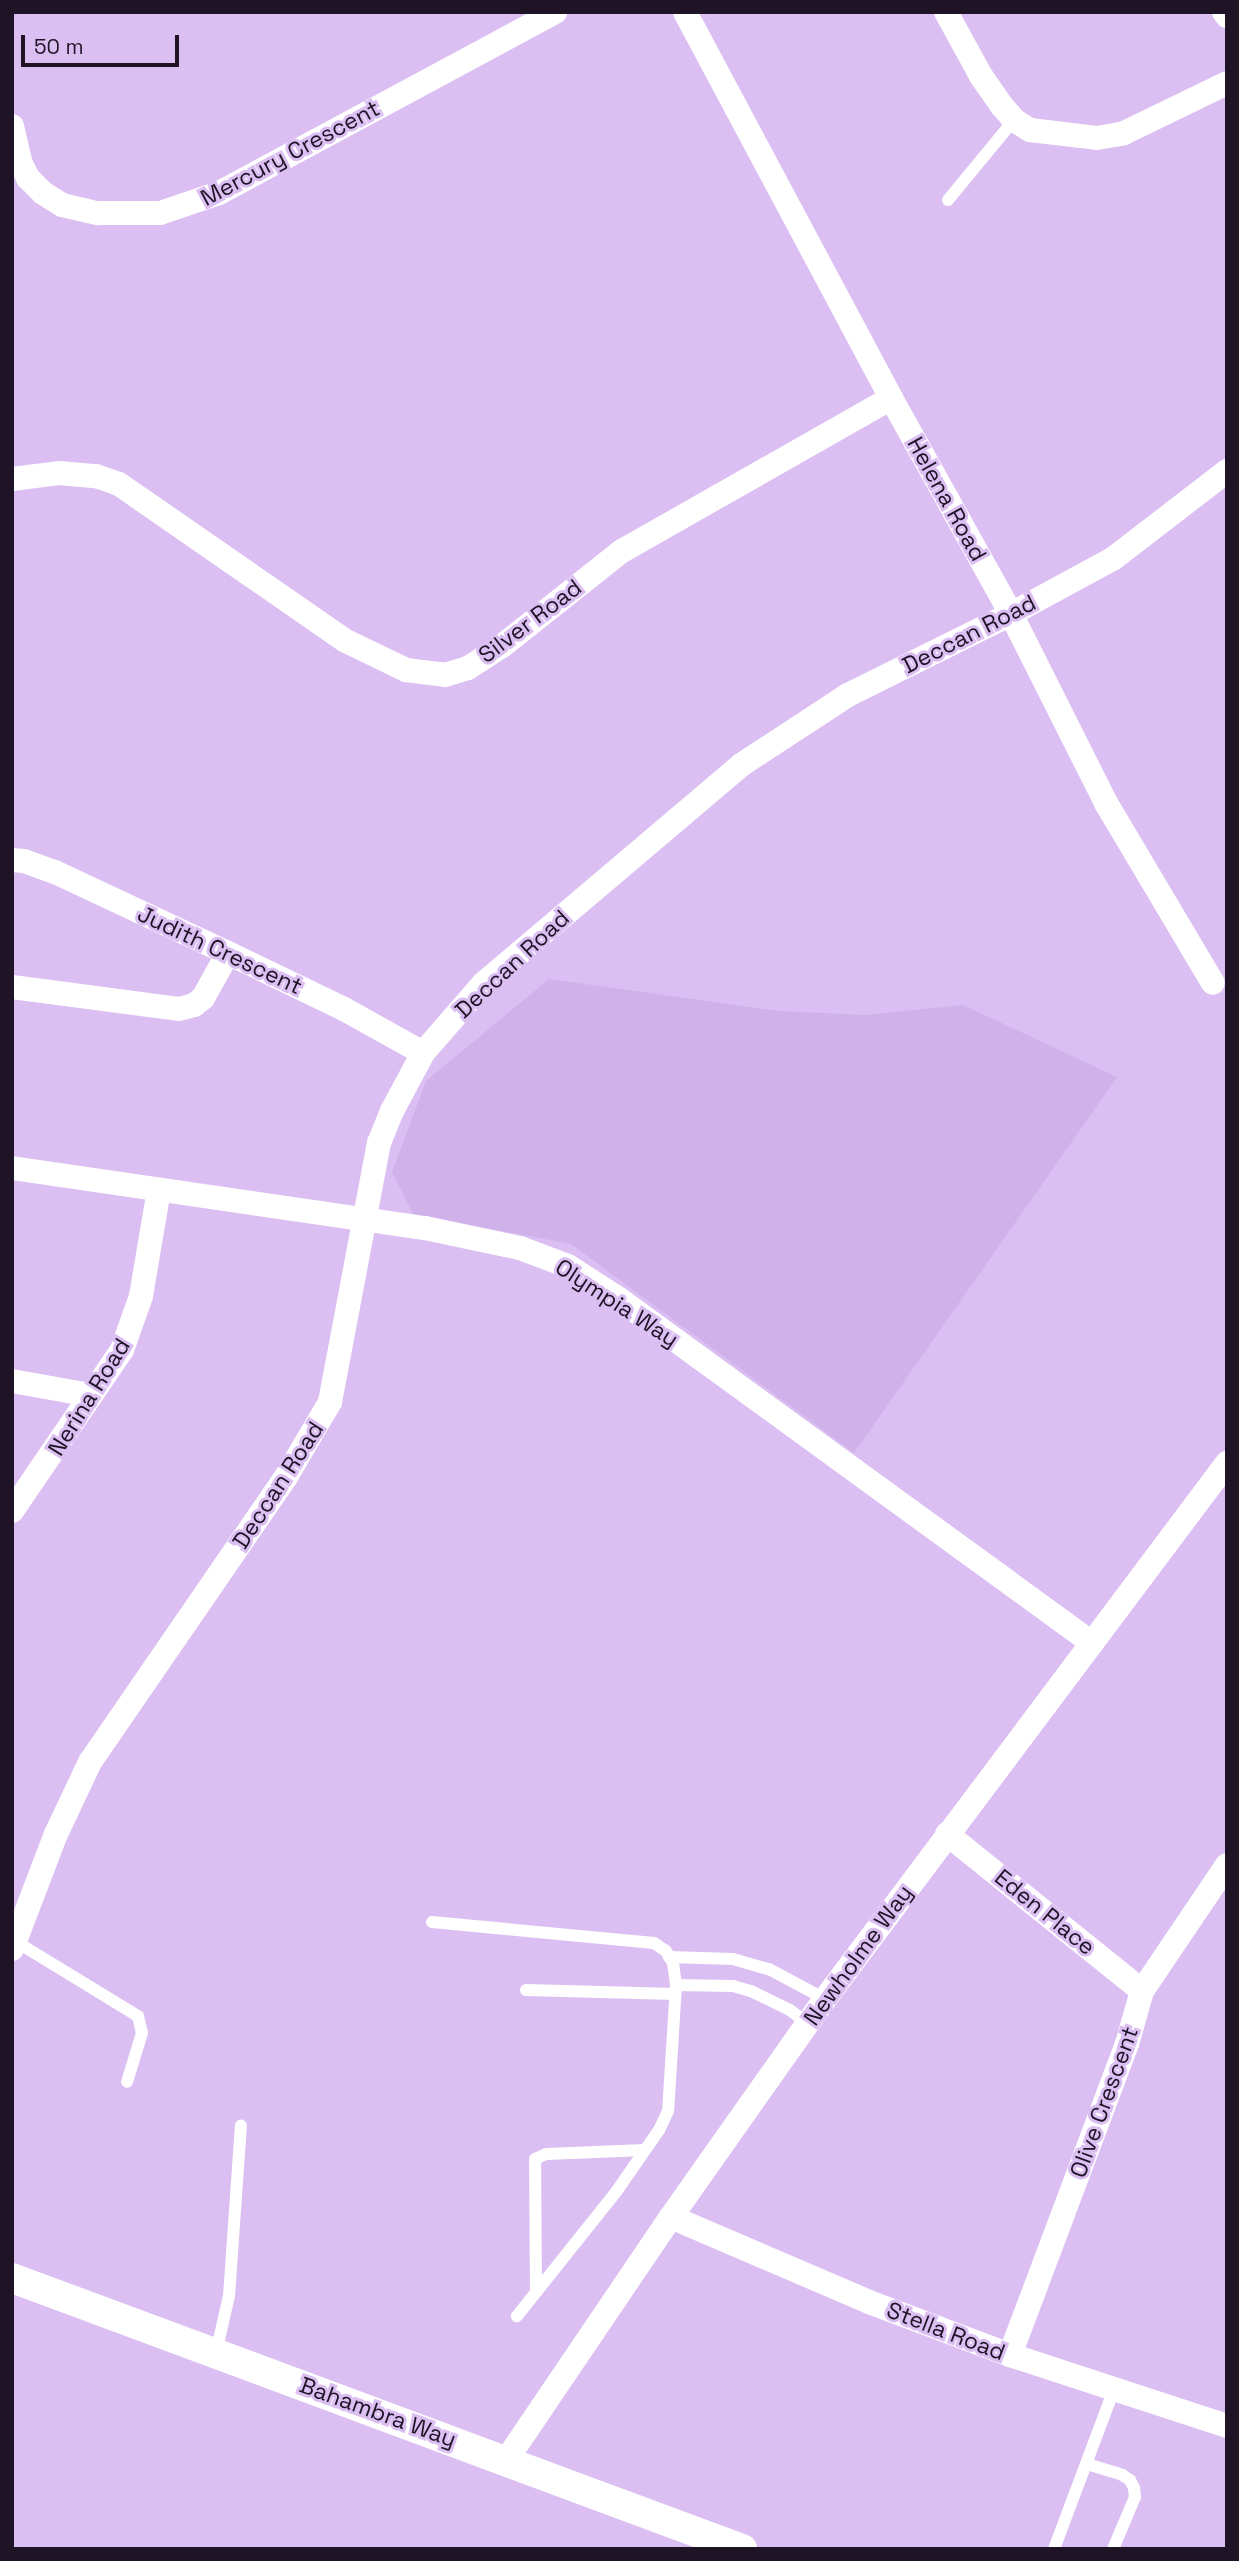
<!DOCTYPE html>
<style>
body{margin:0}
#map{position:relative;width:1239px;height:2561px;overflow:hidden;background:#dbbff2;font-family:"Space Grotesk",sans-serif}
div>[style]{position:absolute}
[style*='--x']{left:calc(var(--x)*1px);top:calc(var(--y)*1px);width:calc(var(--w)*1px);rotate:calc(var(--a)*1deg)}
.built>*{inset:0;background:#d0b1ea}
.service>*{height:12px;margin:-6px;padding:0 6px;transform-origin:6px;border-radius:6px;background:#fff}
.minor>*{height:24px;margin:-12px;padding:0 12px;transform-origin:12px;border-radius:12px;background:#fff}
.tertiary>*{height:30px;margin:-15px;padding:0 15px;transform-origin:15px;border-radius:15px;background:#fff}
span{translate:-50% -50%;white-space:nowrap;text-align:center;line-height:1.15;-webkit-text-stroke:6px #dbbff2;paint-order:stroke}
.street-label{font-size:23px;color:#1e1426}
.frame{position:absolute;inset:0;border:14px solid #1e1426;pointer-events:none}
.scale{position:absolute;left:21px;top:35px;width:158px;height:32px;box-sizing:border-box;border:4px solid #1e1426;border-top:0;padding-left:9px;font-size:21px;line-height:24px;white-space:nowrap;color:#1e1426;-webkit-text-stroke:5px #dbbff2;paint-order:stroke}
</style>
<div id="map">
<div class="built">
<div style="clip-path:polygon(549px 979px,778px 1011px,865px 1015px,963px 1005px,1117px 1077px,854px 1453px,571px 1244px,413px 1214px,392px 1172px,426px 1081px)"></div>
</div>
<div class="service">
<div style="--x:948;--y:200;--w:104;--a:-50.5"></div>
<div style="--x:432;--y:1922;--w:223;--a:5.4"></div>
<div style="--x:654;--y:1943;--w:14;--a:34"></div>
<div style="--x:666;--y:1951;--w:14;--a:60"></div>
<div style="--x:673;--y:1963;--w:22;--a:82"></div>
<div style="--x:676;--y:1985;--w:126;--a:93.6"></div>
<div style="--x:668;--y:2111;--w:21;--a:115"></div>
<div style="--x:659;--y:2130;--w:75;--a:124.7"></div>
<div style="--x:616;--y:2192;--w:159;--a:128.6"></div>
<div style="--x:15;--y:1941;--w:144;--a:31.4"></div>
<div style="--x:138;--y:2016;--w:17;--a:77"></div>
<div style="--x:142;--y:2033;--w:51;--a:107"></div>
<div style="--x:669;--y:1957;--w:64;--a:1.8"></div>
<div style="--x:733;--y:1959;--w:37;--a:16"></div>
<div style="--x:769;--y:1969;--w:64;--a:28.2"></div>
<div style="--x:676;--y:1985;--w:57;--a:1"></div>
<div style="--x:733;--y:1986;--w:19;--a:16"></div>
<div style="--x:751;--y:1991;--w:43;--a:26"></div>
<div style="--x:790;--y:2010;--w:23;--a:38"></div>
<div style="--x:526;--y:1990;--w:149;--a:1.5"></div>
<div style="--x:536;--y:2292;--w:133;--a:-90.4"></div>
<div style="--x:535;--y:2159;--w:12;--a:-24"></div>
<div style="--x:546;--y:2154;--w:99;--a:-2.3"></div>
<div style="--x:216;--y:2353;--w:58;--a:-77.2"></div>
<div style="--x:229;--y:2296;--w:171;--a:-86"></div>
<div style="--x:1087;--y:2464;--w:37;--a:17"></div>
<div style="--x:1122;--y:2475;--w:9;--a:32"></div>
<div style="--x:1130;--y:2480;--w:9;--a:63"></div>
<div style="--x:1134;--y:2488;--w:9;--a:84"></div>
<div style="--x:1135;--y:2497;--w:56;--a:112.9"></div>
<div style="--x:1054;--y:2549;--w:171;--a:-69.4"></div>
</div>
<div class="minor">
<div style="--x:685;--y:12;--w:438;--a:61.9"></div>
<div style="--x:891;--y:398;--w:247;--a:60.9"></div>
<div style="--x:1011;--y:614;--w:212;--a:63.3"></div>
<div style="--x:1106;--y:803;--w:209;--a:59.3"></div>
<div style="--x:946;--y:12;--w:73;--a:61.3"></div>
<div style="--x:981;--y:76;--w:37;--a:55"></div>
<div style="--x:1002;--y:106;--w:18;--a:49"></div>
<div style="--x:1014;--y:120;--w:19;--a:32"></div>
<div style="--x:1030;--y:130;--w:67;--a:6.8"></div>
<div style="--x:1097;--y:138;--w:27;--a:-10"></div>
<div style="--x:1124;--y:133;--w:114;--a:-25.9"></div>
<div style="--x:1224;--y:12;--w:5;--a:53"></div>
<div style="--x:12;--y:126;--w:39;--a:77"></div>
<div style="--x:21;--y:164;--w:16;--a:63"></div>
<div style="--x:28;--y:178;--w:21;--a:45"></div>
<div style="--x:43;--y:193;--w:22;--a:32"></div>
<div style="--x:62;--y:205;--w:37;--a:13"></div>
<div style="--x:98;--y:213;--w:62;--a:0"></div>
<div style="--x:160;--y:213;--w:62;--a:-18.7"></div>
<div style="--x:219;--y:193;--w:382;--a:-28.3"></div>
<div style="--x:12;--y:479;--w:47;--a:-7.3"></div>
<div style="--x:59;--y:473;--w:37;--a:5"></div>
<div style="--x:96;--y:476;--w:24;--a:19"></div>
<div style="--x:119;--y:484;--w:276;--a:34.7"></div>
<div style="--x:346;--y:641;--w:67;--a:25.8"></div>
<div style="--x:406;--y:670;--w:39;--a:7"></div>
<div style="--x:445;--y:675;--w:24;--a:-17"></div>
<div style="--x:468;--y:668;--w:40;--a:-32.9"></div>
<div style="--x:502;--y:646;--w:153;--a:-38.4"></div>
<div style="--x:622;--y:551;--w:309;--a:-29.6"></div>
<div style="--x:12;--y:860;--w:12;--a:5"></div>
<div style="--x:24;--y:861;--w:33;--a:20"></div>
<div style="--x:55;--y:872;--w:191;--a:25.1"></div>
<div style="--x:228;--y:953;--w:129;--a:25.8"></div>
<div style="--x:344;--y:1009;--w:90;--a:29.1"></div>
<div style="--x:12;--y:987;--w:168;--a:7.5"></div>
<div style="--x:179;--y:1009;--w:16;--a:-15"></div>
<div style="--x:194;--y:1005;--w:11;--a:-38"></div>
<div style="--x:203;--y:998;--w:51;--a:-60.9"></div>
<div style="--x:12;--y:1168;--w:417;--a:8.3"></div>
<div style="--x:425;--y:1228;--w:97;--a:11.9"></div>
<div style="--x:520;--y:1248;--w:51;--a:20.6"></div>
<div style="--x:568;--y:1266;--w:61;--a:32.9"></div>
<div style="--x:619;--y:1299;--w:585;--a:36.03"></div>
<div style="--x:12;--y:1381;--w:79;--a:10.2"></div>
<div style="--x:12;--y:1511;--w:195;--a:-55.7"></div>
<div style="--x:122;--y:1350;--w:57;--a:-70.6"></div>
<div style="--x:141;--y:1296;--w:108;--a:-80.4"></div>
<div style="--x:947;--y:1834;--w:250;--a:38.8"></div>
<div style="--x:12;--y:1949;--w:123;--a:-69.1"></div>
<div style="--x:56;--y:1834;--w:80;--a:-64.7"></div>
<div style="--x:90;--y:1762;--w:346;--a:-55.5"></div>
<div style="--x:286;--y:1477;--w:87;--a:-59.6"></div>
<div style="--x:330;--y:1402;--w:264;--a:-79.3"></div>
<div style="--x:379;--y:1143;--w:35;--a:-68"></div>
<div style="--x:392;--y:1111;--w:66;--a:-61.9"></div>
<div style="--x:423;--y:1053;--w:91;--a:-49"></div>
<div style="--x:483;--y:984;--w:338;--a:-40.3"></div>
<div style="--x:741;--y:765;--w:128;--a:-33.2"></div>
<div style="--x:848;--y:695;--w:182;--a:-26.4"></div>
<div style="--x:1011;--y:614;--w:117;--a:-28.5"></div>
<div style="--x:1114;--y:558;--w:143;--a:-37.6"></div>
<div style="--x:671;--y:2217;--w:215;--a:23.2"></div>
<div style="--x:869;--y:2302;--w:151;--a:20.6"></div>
<div style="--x:1010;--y:2355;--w:228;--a:18.1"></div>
<div style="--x:1010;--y:2355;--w:332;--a:-69.4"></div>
<div style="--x:1127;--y:2044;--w:55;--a:-74.2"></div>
<div style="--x:1142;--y:1991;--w:152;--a:-56"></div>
<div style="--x:507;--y:2459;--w:292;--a:-55.9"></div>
<div style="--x:671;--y:2217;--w:267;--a:-54.8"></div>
<div style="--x:825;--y:1999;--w:670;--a:-53.13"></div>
</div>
<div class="tertiary">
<div style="--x:12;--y:2278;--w:779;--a:20.37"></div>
</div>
<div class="street-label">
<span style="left:290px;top:153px;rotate:-28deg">Mercury Crescent</span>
<span style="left:947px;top:499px;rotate:61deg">Helena Road</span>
<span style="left:530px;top:621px;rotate:-37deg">Silver Road</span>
<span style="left:969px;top:634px;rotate:-27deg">Deccan Road</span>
<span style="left:220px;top:950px;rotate:25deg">Judith Crescent</span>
<span style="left:512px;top:964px;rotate:-43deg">Deccan Road</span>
<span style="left:617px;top:1303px;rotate:33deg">Olympia Way</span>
<span style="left:89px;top:1397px;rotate:-58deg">Nerina Road</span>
<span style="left:278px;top:1485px;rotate:-57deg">Deccan Road</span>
<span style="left:1045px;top:1912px;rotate:39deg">Eden Place</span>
<span style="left:858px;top:1955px;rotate:-54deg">Newholme Way</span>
<span style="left:1104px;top:2102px;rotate:-70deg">Olive Crescent</span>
<span style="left:946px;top:2331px;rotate:21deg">Stella Road</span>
<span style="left:378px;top:2412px;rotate:20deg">Bahambra Way</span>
</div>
<div class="frame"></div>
<div class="scale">50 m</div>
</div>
